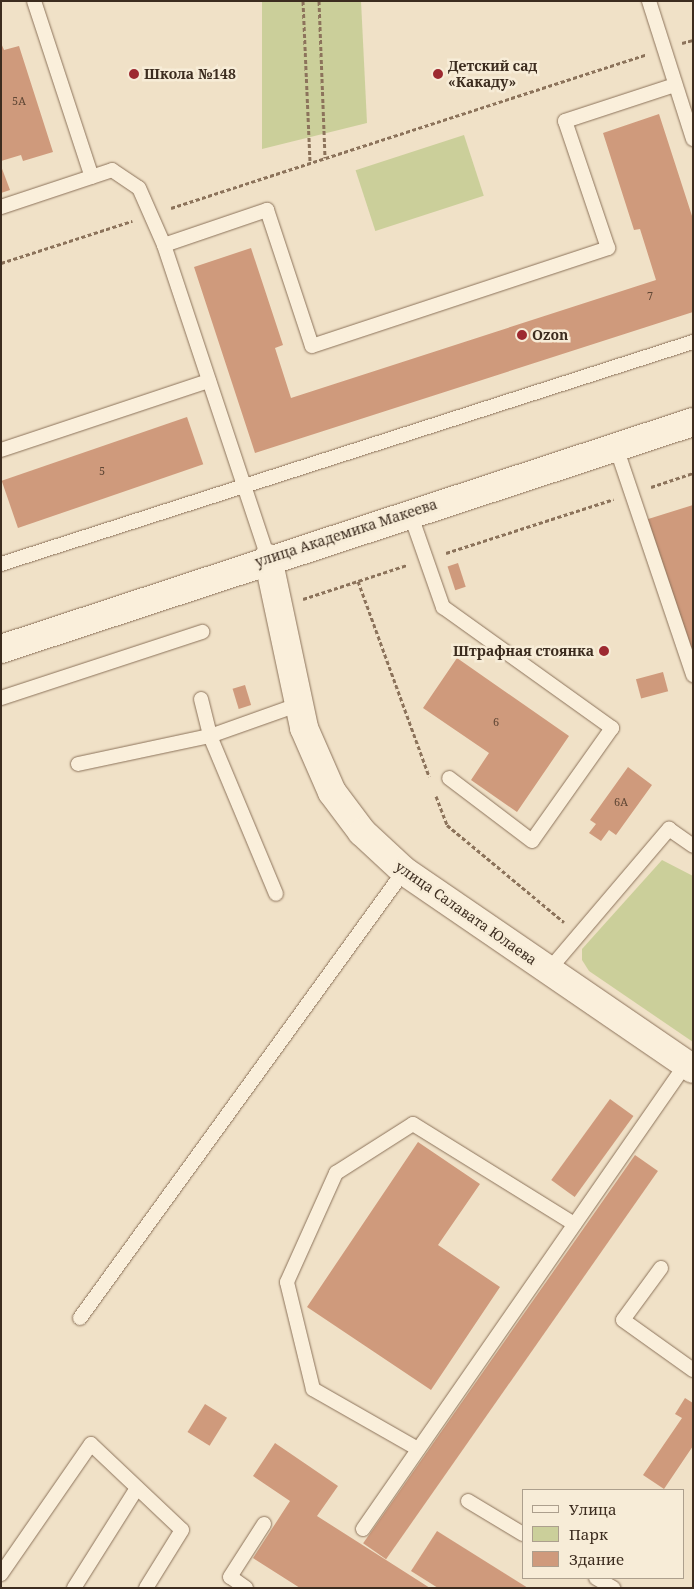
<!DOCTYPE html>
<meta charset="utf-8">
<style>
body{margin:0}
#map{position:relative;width:694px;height:1589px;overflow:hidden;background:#f0e1c7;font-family:"Noto Serif",serif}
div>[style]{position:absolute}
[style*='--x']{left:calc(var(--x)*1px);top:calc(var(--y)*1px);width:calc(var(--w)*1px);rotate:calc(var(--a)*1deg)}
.green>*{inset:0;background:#cbcf9a;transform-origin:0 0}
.building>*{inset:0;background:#cf9a7c;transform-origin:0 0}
.path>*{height:3px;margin-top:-1.5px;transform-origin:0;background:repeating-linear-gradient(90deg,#8c735b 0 4px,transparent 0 6.5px)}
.roads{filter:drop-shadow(0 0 1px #8c735b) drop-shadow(0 0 1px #8c735b)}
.lane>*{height:14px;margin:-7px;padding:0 7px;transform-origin:7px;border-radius:7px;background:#faefdb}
.secondary>*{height:28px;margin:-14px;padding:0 14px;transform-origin:14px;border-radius:14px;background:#faefdb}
.dots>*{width:14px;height:14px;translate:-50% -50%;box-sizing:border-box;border:2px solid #f7ecd7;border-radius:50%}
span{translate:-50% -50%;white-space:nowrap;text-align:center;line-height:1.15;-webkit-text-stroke:5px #f7ecd7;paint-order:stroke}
.number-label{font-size:11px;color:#614836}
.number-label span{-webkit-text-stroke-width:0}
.poi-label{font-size:14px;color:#3c2c1f;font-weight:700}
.left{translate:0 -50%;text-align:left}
.right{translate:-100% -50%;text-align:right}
.street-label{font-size:14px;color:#3c2c1f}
.frame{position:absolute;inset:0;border:2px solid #3c2c1f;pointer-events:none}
.legend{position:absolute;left:522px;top:1489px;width:162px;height:90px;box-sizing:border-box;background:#f7ecd7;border:1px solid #ac9f8d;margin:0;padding:6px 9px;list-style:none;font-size:15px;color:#3c2c1f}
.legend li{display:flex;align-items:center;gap:10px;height:25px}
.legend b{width:25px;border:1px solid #ac9f8d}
</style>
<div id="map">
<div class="green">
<div style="clip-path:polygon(262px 1px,361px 1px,367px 123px,262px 149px)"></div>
<div style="left:464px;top:135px;width:64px;height:114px;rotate:72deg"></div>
<div style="clip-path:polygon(662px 860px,693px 876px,693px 1042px,589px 971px,582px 960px,582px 949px)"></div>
</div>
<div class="building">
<div style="clip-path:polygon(1px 43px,4px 50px,19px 46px,53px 152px,23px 161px,21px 155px,1px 161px)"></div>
<div style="clip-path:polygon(659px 114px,693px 219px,693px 312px,255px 453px,194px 267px,251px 248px,283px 345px,275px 348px,291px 398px,656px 280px,640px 229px,634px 230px,603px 133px)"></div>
<div style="clip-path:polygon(1px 166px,10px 190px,1px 193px)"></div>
<div style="left:187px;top:417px;width:50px;height:196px;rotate:71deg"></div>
<div style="clip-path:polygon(693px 505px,693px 647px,685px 650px,645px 520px)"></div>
<div style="left:458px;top:563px;width:25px;height:11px;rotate:72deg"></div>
<div style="clip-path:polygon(457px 658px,569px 736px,517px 812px,471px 780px,489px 753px,423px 708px)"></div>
<div style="left:663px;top:672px;width:20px;height:28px;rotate:75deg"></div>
<div style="left:245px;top:685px;width:21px;height:13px;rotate:73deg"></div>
<div style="clip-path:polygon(628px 767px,652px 785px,616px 835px,609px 830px,601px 841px,589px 833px,596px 824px,590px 820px)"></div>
<div style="left:610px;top:1099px;width:29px;height:100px;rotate:36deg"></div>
<div style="clip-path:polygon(418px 1142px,480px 1184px,438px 1245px,500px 1287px,431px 1390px,307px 1307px)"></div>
<div style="left:635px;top:1155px;width:28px;height:474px;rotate:35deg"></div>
<div style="clip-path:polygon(685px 1398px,693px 1403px,693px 1446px,664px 1489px,643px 1475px,682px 1418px,675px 1414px)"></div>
<div style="left:205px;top:1404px;width:26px;height:33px;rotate:32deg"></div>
<div style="clip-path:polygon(275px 1443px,338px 1486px,317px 1516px,430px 1588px,300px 1588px,253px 1558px,290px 1501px,253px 1476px)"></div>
<div style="clip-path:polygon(437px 1531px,528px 1588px,438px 1588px,411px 1571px)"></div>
</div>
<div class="path">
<div style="--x:303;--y:1;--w:162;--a:87.5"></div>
<div style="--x:319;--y:1;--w:157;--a:87.8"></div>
<div style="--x:682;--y:43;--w:11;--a:-15"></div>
<div style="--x:171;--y:208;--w:499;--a:-17.9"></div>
<div style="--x:1;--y:263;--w:138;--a:-17.8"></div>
<div style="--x:651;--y:487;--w:44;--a:-18.4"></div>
<div style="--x:446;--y:553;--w:176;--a:-17.8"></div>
<div style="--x:358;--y:581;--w:208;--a:70"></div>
<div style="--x:303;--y:599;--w:109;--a:-18.1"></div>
<div style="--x:436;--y:796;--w:31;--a:69"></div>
<div style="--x:447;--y:825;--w:152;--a:39.7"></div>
</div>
<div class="roads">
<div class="lane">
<div style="--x:34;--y:1;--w:185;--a:71.8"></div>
<div style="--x:649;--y:1;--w:145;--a:72.3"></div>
<div style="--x:1;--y:207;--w:117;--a:-18.4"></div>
<div style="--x:112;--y:170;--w:32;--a:34"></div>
<div style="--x:139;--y:188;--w:62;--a:66.3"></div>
<div style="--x:164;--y:245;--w:330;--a:71.6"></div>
<div style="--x:164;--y:245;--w:109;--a:-18.8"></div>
<div style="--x:267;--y:210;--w:143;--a:71.7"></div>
<div style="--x:312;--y:346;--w:312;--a:-18.3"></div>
<div style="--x:608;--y:248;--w:134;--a:-108.7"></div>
<div style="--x:565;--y:121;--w:116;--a:-18.1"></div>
<div style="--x:616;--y:447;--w:241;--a:71.3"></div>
<div style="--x:1;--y:450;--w:219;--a:-18.4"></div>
<div style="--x:410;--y:513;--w:100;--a:70.7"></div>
<div style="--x:443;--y:607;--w:208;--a:35.6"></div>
<div style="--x:612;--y:728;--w:138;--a:125.3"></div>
<div style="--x:532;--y:841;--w:104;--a:-142.8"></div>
<div style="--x:1;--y:564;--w:727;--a:-17.79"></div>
<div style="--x:1;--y:698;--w:212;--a:-18.2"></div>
<div style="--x:201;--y:699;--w:38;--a:76"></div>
<div style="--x:210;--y:736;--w:171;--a:67.3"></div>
<div style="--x:78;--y:764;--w:135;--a:-12"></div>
<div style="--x:210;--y:736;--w:96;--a:-19.6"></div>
<div style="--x:548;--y:971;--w:187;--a:-49.6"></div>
<div style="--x:669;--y:829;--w:29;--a:35"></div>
<div style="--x:661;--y:1268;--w:64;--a:126.2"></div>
<div style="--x:623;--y:1320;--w:86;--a:35.5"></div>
<div style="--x:80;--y:1318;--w:552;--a:-54.06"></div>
<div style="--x:418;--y:1449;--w:121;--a:-150.3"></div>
<div style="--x:313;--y:1389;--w:110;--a:-103.7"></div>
<div style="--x:287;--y:1282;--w:120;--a:-65.8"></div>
<div style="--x:336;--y:1173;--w:91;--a:-32.5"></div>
<div style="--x:413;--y:1124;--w:190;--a:31.8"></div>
<div style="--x:468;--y:1501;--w:64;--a:31"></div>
<div style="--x:363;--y:1529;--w:566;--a:-55.22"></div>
<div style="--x:1;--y:1574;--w:158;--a:-55.3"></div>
<div style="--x:91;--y:1444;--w:125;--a:43.4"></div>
<div style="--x:182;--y:1530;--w:68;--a:121.8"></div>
<div style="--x:596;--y:1578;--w:20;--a:30"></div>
<div style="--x:74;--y:1588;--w:118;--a:-57.8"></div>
<div style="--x:246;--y:1588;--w:19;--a:-145"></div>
<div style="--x:230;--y:1577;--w:63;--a:-57.3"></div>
</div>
<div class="secondary">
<div style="--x:268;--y:558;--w:174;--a:78"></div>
<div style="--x:304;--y:728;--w:70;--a:66.4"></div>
<div style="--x:332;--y:792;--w:50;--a:53.1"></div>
<div style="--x:362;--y:832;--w:57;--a:42.9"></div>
<div style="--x:404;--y:871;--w:350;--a:34.4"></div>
<div style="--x:1;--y:649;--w:728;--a:-18.16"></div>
</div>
</div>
<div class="dots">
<div style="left:134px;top:74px;background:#9d2930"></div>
<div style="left:438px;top:74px;background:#9d2930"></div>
<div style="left:522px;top:335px;background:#9d2930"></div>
<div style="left:604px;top:651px;background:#9d2930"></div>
</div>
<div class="number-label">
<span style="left:19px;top:101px">5А</span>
<span style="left:650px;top:296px">7</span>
<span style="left:102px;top:471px">5</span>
<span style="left:496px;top:722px">6</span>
<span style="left:621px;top:802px">6А</span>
</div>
<div class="poi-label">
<span class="left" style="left:448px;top:74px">Детский сад<br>«Какаду»</span>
<span class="left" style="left:144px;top:74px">Школа №148</span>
<span class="left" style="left:532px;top:335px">Ozon</span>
<span class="right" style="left:594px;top:651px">Штрафная стоянка</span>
</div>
<div class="street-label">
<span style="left:346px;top:533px;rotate:-18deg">улица Академика Макеева</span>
<span style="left:466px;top:913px;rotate:35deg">улица Салавата Юлаева</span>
</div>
<div class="frame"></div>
<ul class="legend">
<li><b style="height:6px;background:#faefdb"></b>Улица</li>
<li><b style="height:14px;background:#cbcf9a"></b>Парк</li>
<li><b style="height:14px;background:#cf9a7c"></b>Здание</li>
</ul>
</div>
